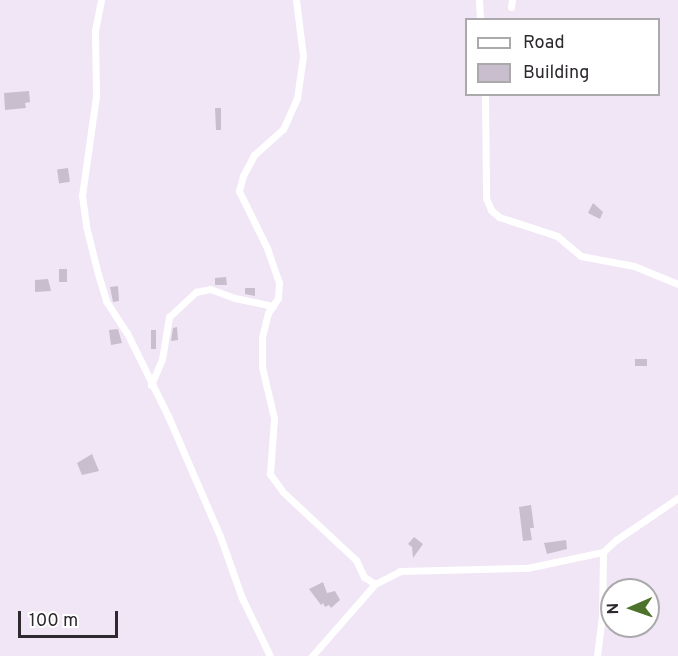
<!DOCTYPE html>
<style>
body{margin:0}
#map{position:relative;width:678px;height:656px;overflow:hidden;background:#f0e6f6;font-family:Overpass,sans-serif}
div>[style]{position:absolute}
[style*='--x']{left:calc(var(--x)*1px);top:calc(var(--y)*1px);width:calc(var(--w)*1px);rotate:calc(var(--a)*1deg)}
.building>*{inset:0;background:#c8bece;transform-origin:0 0}
.minor>*{height:7px;margin:-3.5px;padding:0 3.5px;transform-origin:3.5px;border-radius:3.5px;background:#fff}
span{translate:-50% -50%;white-space:nowrap;text-align:center;line-height:1.15;-webkit-text-stroke:4.5px #fff;paint-order:stroke}
.legend{position:absolute;left:465px;top:18px;width:195px;height:78px;box-sizing:border-box;background:#fff;border:2px solid #aba9ac;margin:0;padding:8px 10px;list-style:none;font-size:18px;color:#2d292f}
.legend li{display:flex;align-items:center;gap:12px;height:30px}
.legend b{width:30px;border:2px solid #aba9ac}
.north{position:absolute;left:600px;top:578px;width:60px;height:60px;box-sizing:border-box;background:#fff;border:2px solid #aba9ac;border-radius:50%;rotate:268deg;font-size:16px;font-weight:700;line-height:24px;text-align:center;color:#2d292f}
.north::after{content:'';display:block;margin:auto;width:21px;height:27px;background:#4d722c;clip-path:polygon(50% 0,100% 100%,50% 72%,0 100%)}
.scale{position:absolute;left:18px;top:611px;width:100px;height:27px;box-sizing:border-box;border:3px solid #2d292f;border-top:0;padding-left:8px;font-size:18px;line-height:21px;white-space:nowrap;color:#2d292f;-webkit-text-stroke:4px #fff;paint-order:stroke}
</style>
<div id="map">
<div class="building">
<div style="clip-path:polygon(29px 91px,30px 102px,25px 103px,26px 108px,5px 110px,4px 93px)"></div>
<div style="clip-path:polygon(215px 108px,221px 108px,221px 130px,216px 130px)"></div>
<div style="left:68px;top:168px;width:14px;height:11px;rotate:82deg"></div>
<div style="clip-path:polygon(593px 203px,603px 212px,600px 219px,588px 213px)"></div>
<div style="left:59px;top:269px;width:8px;height:13px"></div>
<div style="clip-path:polygon(226px 277px,227px 285px,215px 285px,215px 278px)"></div>
<div style="clip-path:polygon(48px 279px,51px 291px,35px 292px,35px 280px)"></div>
<div style="clip-path:polygon(118px 286px,119px 301px,113px 302px,110px 287px)"></div>
<div style="clip-path:polygon(245px 288px,255px 288px,255px 296px,245px 294px)"></div>
<div style="clip-path:polygon(177px 327px,178px 340px,171px 341px,173px 328px)"></div>
<div style="clip-path:polygon(118px 329px,122px 343px,111px 345px,109px 330px)"></div>
<div style="left:151px;top:330px;width:5px;height:19px"></div>
<div style="left:647px;top:359px;width:7px;height:12px;rotate:90deg"></div>
<div style="clip-path:polygon(92px 454px,99px 471px,82px 475px,77px 463px)"></div>
<div style="clip-path:polygon(531px 505px,534px 528px,530px 528px,532px 540px,523px 541px,519px 507px)"></div>
<div style="clip-path:polygon(414px 537px,423px 544px,413px 558px,412px 547px,408px 544px)"></div>
<div style="clip-path:polygon(566px 540px,567px 549px,547px 554px,544px 543px)"></div>
<div style="clip-path:polygon(323px 582px,327px 593px,335px 591px,340px 600px,331px 608px,329px 605px,325px 607px,323px 603px,321px 605px,309px 589px)"></div>
</div>
<div class="minor">
<div style="--x:101;--y:0;--w:31;--a:101"></div>
<div style="--x:95;--y:30;--w:66;--a:89.1"></div>
<div style="--x:96;--y:96;--w:101;--a:98"></div>
<div style="--x:82;--y:196;--w:30;--a:82"></div>
<div style="--x:86;--y:226;--w:49;--a:76"></div>
<div style="--x:98;--y:274;--w:28;--a:73"></div>
<div style="--x:106;--y:301;--w:38;--a:57"></div>
<div style="--x:127;--y:333;--w:93;--a:63.7"></div>
<div style="--x:168;--y:416;--w:131;--a:66.6"></div>
<div style="--x:220;--y:536;--w:66;--a:70.5"></div>
<div style="--x:242;--y:598;--w:64;--a:64.2"></div>
<div style="--x:296;--y:0;--w:56;--a:82.9"></div>
<div style="--x:303;--y:56;--w:42;--a:98.1"></div>
<div style="--x:297;--y:98;--w:34;--a:114"></div>
<div style="--x:283;--y:129;--w:39;--a:138"></div>
<div style="--x:254;--y:155;--w:24;--a:118"></div>
<div style="--x:243;--y:176;--w:16;--a:105"></div>
<div style="--x:239;--y:191;--w:64;--a:63.8"></div>
<div style="--x:267;--y:248;--w:37;--a:71"></div>
<div style="--x:279;--y:283;--w:15;--a:94"></div>
<div style="--x:278;--y:298;--w:18;--a:124"></div>
<div style="--x:268;--y:313;--w:25;--a:104"></div>
<div style="--x:262;--y:337;--w:30;--a:90"></div>
<div style="--x:262;--y:367;--w:52;--a:76.8"></div>
<div style="--x:274;--y:418;--w:56;--a:94.1"></div>
<div style="--x:270;--y:474;--w:22;--a:54"></div>
<div style="--x:283;--y:492;--w:100;--a:43"></div>
<div style="--x:356;--y:560;--w:19;--a:65"></div>
<div style="--x:364;--y:577;--w:13;--a:32"></div>
<div style="--x:479;--y:0;--w:20;--a:87"></div>
<div style="--x:511;--y:7;--w:7;--a:-82"></div>
<div style="--x:485;--y:94;--w:104;--a:89.4"></div>
<div style="--x:486;--y:198;--w:13;--a:67"></div>
<div style="--x:491;--y:210;--w:11;--a:41"></div>
<div style="--x:499;--y:217;--w:61;--a:18.1"></div>
<div style="--x:557;--y:236;--w:31;--a:40"></div>
<div style="--x:581;--y:256;--w:54;--a:10.7"></div>
<div style="--x:634;--y:266;--w:48;--a:22.2"></div>
<div style="--x:151;--y:385;--w:28;--a:-67"></div>
<div style="--x:162;--y:359;--w:43;--a:-80.5"></div>
<div style="--x:169;--y:317;--w:37;--a:-43"></div>
<div style="--x:196;--y:292;--w:14;--a:-12"></div>
<div style="--x:210;--y:289;--w:27;--a:20"></div>
<div style="--x:235;--y:298;--w:39;--a:12"></div>
<div style="--x:312;--y:656;--w:96;--a:-48.8"></div>
<div style="--x:375;--y:584;--w:28;--a:-27"></div>
<div style="--x:400;--y:571;--w:127;--a:-1.4"></div>
<div style="--x:527;--y:568;--w:78;--a:-11.9"></div>
<div style="--x:597;--y:656;--w:39;--a:-83"></div>
<div style="--x:602;--y:617;--w:65;--a:-89.1"></div>
<div style="--x:603;--y:552;--w:18;--a:-43"></div>
<div style="--x:616;--y:540;--w:75;--a:-34.1"></div>
</div>
<ul class="legend">
<li><b style="height:8px;background:#fff"></b>Road</li>
<li><b style="height:16px;background:#c8bece"></b>Building</li>
</ul>
<div class="north">N</div>
<div class="scale">100 m</div>
</div>
